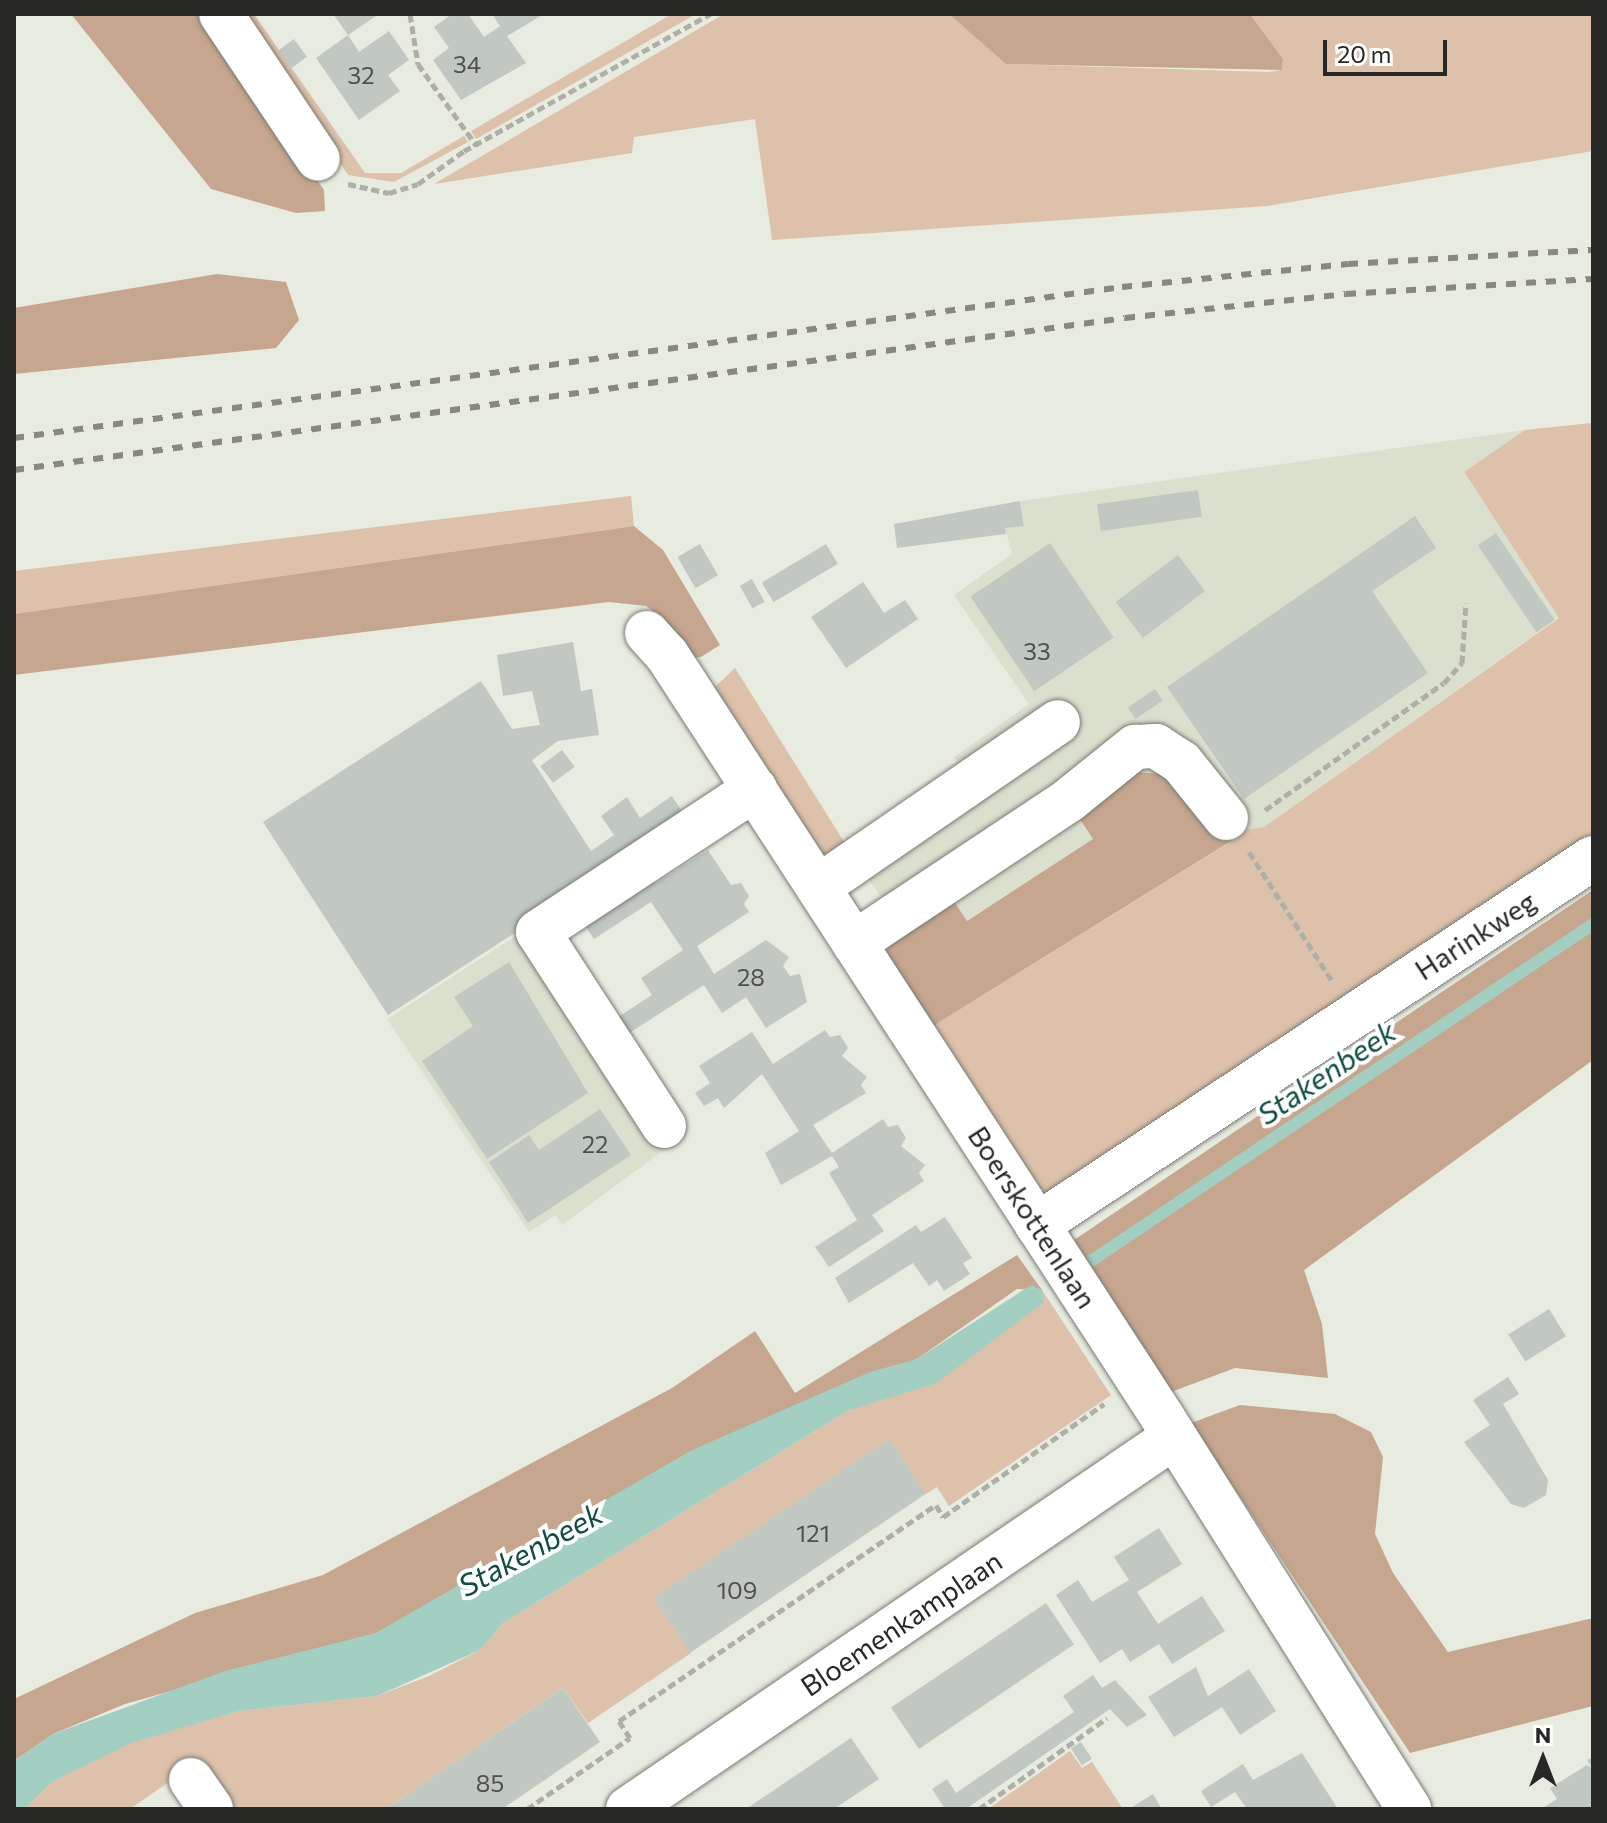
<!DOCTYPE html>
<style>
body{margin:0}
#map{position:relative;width:1607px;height:1823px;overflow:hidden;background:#e8ebe0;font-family:Commissioner,sans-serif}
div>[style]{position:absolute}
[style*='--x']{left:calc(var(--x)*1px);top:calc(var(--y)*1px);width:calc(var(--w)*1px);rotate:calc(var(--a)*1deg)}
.built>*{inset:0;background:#dbdfce}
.green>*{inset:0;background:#ddc1ab}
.forest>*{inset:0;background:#c6a68e}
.water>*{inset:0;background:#a2cfc2}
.stream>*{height:12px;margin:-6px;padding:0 6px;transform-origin:6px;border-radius:6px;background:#a2cfc2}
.building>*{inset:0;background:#c0c8c1;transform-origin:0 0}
.path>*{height:5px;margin-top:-2.5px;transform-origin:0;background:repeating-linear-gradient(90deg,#aeb0a8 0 8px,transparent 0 12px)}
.roads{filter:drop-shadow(0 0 2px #7a7c73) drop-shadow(0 0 2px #7a7c73)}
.minor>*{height:44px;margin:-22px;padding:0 22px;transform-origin:22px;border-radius:22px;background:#fff}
.rail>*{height:6px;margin-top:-3px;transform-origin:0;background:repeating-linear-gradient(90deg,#868881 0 10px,transparent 0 20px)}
span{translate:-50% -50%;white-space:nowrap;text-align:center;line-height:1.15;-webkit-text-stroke:8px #fff;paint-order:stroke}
.number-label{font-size:24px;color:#4d504c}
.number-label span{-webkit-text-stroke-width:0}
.street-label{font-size:28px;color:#272825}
.water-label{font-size:30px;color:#0e4d40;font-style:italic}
.frame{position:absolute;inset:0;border:16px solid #272825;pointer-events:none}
.north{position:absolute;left:1503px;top:1719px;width:80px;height:80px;-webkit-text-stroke:6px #fff;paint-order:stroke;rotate:0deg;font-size:22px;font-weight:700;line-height:32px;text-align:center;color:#272825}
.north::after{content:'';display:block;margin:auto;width:28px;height:36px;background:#272825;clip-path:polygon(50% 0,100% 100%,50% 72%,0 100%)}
.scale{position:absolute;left:1323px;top:40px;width:124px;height:36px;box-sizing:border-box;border:4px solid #272825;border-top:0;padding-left:10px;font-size:24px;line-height:28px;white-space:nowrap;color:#272825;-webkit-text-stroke:6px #fff;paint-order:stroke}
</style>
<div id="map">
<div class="built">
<div style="clip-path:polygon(1525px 430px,1464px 473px,1559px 617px,1264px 827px,1241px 834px,1093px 839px,967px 921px,905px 933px,853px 856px,967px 777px,954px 757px,1029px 704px,954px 595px,1012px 554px,1005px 528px,1024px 525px,1020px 501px)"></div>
<div style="clip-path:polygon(542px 919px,686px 1134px,562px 1225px,556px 1215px,529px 1232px,387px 1019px)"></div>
</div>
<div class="green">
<div style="clip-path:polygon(238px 14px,254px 14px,365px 173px,401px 173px,464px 136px,468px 142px,394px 182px,348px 175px)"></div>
<div style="clip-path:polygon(672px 14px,696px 14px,476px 139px,471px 131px)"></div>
<div style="clip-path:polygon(724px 14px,949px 14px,1007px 64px,1269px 72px,1282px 70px,1283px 59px,1250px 14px,1593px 14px,1593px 151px,1267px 206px,772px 240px,755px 119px,634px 137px,632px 153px,434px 184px)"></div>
<div style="clip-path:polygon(1591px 423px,1593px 845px,1056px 1198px,1041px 1195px,930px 1028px,1235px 839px,1220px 834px,1264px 827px,1559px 618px,1464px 472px,1525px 430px)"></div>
<div style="clip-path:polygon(631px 496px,634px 526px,14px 614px,14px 571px)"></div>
<div style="clip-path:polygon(735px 668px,853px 856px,827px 861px,714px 688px)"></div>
<div style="clip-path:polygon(1042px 1290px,1111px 1395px,949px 1506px,937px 1487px,926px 1494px,888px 1440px,655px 1599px,691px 1653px,588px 1723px,563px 1688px,386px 1809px,227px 1809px,192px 1766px,130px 1809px,25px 1809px,52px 1782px,131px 1742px,239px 1711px,377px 1696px,429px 1676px,480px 1650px,503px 1623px,849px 1410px,994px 1338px,1043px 1302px)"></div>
<div style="clip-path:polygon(1070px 1751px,1082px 1768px,1092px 1762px,1123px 1809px,988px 1809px)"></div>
</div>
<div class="forest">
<div style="clip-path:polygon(71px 14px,205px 14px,324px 190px,325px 211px,296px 213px,211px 189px)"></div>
<div style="clip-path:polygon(949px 14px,1250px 14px,1283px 59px,1282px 70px,1006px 64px)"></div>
<div style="clip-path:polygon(217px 274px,286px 282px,299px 320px,276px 348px,14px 374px,14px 308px)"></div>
<div style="clip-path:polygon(634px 526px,663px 550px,720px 645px,701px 657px,690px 658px,663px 618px,646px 606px,609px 602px,14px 675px,14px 614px)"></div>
<div style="clip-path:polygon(1125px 771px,1171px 775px,1220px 834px,1236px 838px,930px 1028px,884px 959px,889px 945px,953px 900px,967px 921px,1093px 839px,1072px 807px)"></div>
<div style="clip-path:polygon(1593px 890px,1593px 1060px,1304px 1270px,1322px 1324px,1328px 1378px,1235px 1368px,1171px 1392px,1074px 1240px)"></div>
<div style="clip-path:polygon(1017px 1255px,1042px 1290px,1017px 1289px,917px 1359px,828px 1391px,376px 1633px,125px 1704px,53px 1734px,14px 1761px,14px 1699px,195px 1613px,323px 1575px,672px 1388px,755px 1331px,795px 1393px)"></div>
<div style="clip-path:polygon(1240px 1405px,1335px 1414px,1371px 1432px,1383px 1457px,1375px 1534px,1393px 1573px,1448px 1652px,1593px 1618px,1593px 1706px,1410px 1753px,1191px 1423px)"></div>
</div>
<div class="water">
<div style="clip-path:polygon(1031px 1285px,1042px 1290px,1044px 1302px,937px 1383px,849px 1410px,503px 1623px,480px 1650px,377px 1696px,239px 1711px,131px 1743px,52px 1782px,25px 1809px,14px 1809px,14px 1761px,53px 1734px,225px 1671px,376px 1633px,692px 1450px,870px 1372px,917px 1359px)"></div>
</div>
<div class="stream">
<div style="--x:1088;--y:1263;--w:608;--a:-33.87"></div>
</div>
<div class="building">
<div style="clip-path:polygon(333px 14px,379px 14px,348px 35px)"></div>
<div style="clip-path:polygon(452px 14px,468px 14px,484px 37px,500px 26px,492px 14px,544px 14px,507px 36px,526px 63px,461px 100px,433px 60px,449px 48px,434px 27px)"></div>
<div style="clip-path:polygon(389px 31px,409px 60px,388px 75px,400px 91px,359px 120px,316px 58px,348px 35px,359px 52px)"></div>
<div style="left:294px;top:39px;width:22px;height:19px;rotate:54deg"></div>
<div style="left:1198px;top:490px;width:27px;height:102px;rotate:82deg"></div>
<div style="clip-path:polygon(1020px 501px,1024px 526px,1005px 528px,1006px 534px,897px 548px,894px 524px)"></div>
<div style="clip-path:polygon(1415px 516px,1436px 548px,1372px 591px,1428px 673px,1244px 799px,1167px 687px)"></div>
<div style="left:1496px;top:533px;width:105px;height:22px;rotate:56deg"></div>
<div style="left:1050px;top:543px;width:114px;height:96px;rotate:56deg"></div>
<div style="left:700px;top:544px;width:36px;height:26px;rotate:60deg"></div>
<div style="left:826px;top:544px;width:23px;height:75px;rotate:59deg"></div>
<div style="left:1178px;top:555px;width:45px;height:78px;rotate:53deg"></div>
<div style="left:752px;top:579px;width:26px;height:14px;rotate:61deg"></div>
<div style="clip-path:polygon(863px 582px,884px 613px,905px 600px,918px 619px,846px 668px,811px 617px)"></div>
<div style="clip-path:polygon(573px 642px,581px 691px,592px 689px,599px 735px,558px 741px,532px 760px,591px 851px,614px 835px,601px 816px,627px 797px,640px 818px,672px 796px,688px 821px,388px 1015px,263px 822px,481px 681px,512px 729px,540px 725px,532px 691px,503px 696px,497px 655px)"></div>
<div style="left:1155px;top:689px;width:14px;height:33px;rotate:56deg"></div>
<div style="left:562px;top:750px;width:21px;height:27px;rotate:53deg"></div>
<div style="clip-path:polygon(708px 850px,731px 885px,741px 883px,749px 896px,744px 904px,749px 912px,697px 946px,714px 974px,766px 940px,789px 957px,783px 966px,790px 976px,800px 974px,807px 1002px,766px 1028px,746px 997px,722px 1013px,704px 985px,623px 1037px,612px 1021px,652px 995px,641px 978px,683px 950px,651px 902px,594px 939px,578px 916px,648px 870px,656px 883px)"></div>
<div style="clip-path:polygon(509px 962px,588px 1093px,487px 1159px,422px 1061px,473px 1026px,454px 997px)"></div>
<div style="clip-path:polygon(825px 1030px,830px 1037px,840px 1035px,848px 1048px,842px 1056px,867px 1077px,861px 1085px,866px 1093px,813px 1125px,832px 1153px,883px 1119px,888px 1127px,898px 1125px,906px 1138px,901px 1146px,925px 1165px,919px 1173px,924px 1181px,872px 1215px,884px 1231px,829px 1267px,815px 1247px,857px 1220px,829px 1173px,839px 1167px,832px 1156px,781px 1185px,765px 1153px,799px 1131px,762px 1074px,724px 1108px,718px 1098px,704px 1106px,695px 1093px,710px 1083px,699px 1066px,752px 1032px,773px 1064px)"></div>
<div style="clip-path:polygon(600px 1109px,631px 1155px,528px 1223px,489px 1162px,529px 1135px,539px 1150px)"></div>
<div style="clip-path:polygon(945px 1217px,972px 1258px,963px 1263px,970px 1274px,944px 1291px,937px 1280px,929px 1286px,913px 1263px,849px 1303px,835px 1278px,916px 1225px,921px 1232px)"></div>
<div style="left:1549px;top:1309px;width:32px;height:48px;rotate:58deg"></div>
<div style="clip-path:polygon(1508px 1377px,1519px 1394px,1503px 1404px,1548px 1480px,1546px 1495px,1524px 1508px,1511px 1504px,1464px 1442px,1490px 1425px,1473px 1400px)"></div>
<div style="left:889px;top:1439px;width:66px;height:284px;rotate:56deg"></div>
<div style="clip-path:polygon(1159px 1528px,1182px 1564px,1137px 1592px,1158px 1624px,1202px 1596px,1225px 1631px,1172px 1664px,1159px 1644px,1130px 1662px,1122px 1649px,1100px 1663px,1056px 1595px,1078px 1580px,1092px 1602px,1129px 1580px,1114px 1557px)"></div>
<div style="left:1046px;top:1603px;width:50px;height:187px;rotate:56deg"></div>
<div style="clip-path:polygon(1196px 1667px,1208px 1696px,1249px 1669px,1276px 1711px,1240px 1735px,1222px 1707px,1174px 1737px,1148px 1697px)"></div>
<div style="clip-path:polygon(1093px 1675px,1102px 1688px,1115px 1680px,1147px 1715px,1127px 1727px,1110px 1709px,966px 1809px,945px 1809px,932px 1789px,947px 1779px,956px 1793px,1074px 1712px,1063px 1696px)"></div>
<div style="clip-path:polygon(563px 1688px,600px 1742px,536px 1786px,502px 1809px,386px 1809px)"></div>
<div style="clip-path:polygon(851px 1738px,879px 1779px,834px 1809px,746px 1809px)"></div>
<div style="left:1081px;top:1742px;width:20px;height:12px;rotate:57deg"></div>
<div style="clip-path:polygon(1302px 1753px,1338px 1809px,1247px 1809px,1235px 1792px,1211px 1807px,1201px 1791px,1243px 1764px,1253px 1780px)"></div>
<div style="clip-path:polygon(1593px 1757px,1593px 1809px,1541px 1809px,1557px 1799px,1550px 1788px,1587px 1765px,1593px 1769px,1587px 1760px)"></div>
<div style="clip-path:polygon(1153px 1794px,1162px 1809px,1129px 1809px)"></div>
</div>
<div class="path">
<div style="--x:410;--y:14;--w:51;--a:80.9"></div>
<div style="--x:418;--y:64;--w:100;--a:54.4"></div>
<div style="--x:348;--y:184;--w:42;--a:12.4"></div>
<div style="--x:389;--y:193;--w:30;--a:-17"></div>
<div style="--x:418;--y:184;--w:57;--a:-35.7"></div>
<div style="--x:464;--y:151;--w:282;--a:-29.1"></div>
<div style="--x:1265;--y:810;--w:219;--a:-35.4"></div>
<div style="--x:1444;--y:683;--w:27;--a:-48"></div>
<div style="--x:1462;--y:663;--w:60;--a:-86.2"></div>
<div style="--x:1249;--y:852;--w:153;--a:57.2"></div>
<div style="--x:527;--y:1809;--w:125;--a:-34.6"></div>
<div style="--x:630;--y:1738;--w:20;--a:-123"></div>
<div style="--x:619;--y:1721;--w:384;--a:-34.3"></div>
<div style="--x:936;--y:1505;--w:14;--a:60"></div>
<div style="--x:943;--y:1517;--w:197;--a:-35.1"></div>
<div style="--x:979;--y:1809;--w:157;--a:-35.4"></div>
</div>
<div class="roads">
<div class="minor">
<div style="--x:221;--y:14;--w:174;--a:56.2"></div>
<div style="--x:647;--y:633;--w:30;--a:48"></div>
<div style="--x:667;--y:655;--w:910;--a:56.97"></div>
<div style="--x:1163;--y:1418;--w:462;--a:57.8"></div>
<div style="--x:818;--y:887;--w:291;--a:-34.5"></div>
<div style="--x:854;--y:943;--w:258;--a:-33.6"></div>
<div style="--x:1069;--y:800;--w:85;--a:-38.8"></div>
<div style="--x:1135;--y:747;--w:21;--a:-3"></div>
<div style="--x:1156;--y:746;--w:30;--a:33"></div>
<div style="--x:1181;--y:762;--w:72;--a:51.2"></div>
<div style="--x:664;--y:1126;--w:231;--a:-123"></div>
<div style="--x:538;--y:932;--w:260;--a:-33.4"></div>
<div style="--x:1037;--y:1225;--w:666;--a:-33.43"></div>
<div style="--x:191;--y:1780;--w:35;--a:55"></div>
<div style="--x:628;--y:1809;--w:661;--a:-34.27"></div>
</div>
</div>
<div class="rail">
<div style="--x:14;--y:438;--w:1118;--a:-7.76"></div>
<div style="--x:1122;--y:287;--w:227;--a:-5.8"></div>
<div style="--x:1348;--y:264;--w:245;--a:-3.3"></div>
<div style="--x:14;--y:470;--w:1121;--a:-7.79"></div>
<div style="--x:1125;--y:318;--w:222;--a:-6.2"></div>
<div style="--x:1346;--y:294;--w:247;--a:-3.5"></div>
</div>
<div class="number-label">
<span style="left:467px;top:64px">34</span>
<span style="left:361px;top:75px">32</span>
<span style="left:1037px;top:651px">33</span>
<span style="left:751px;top:977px">28</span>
<span style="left:595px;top:1144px">22</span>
<span style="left:813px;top:1533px">121</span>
<span style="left:737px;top:1590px">109</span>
<span style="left:490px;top:1783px">85</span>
</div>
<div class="street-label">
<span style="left:1475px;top:935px;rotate:-33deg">Harinkweg</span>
<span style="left:1033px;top:1217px;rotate:57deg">Boerskottenlaan</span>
<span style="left:901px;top:1623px;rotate:-34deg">Bloemenkamplaan</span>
</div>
<div class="water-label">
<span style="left:1326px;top:1072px;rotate:-34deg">Stakenbeek</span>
<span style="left:530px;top:1549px;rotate:-29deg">Stakenbeek</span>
</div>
<div class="frame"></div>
<div class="north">N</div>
<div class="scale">20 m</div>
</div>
